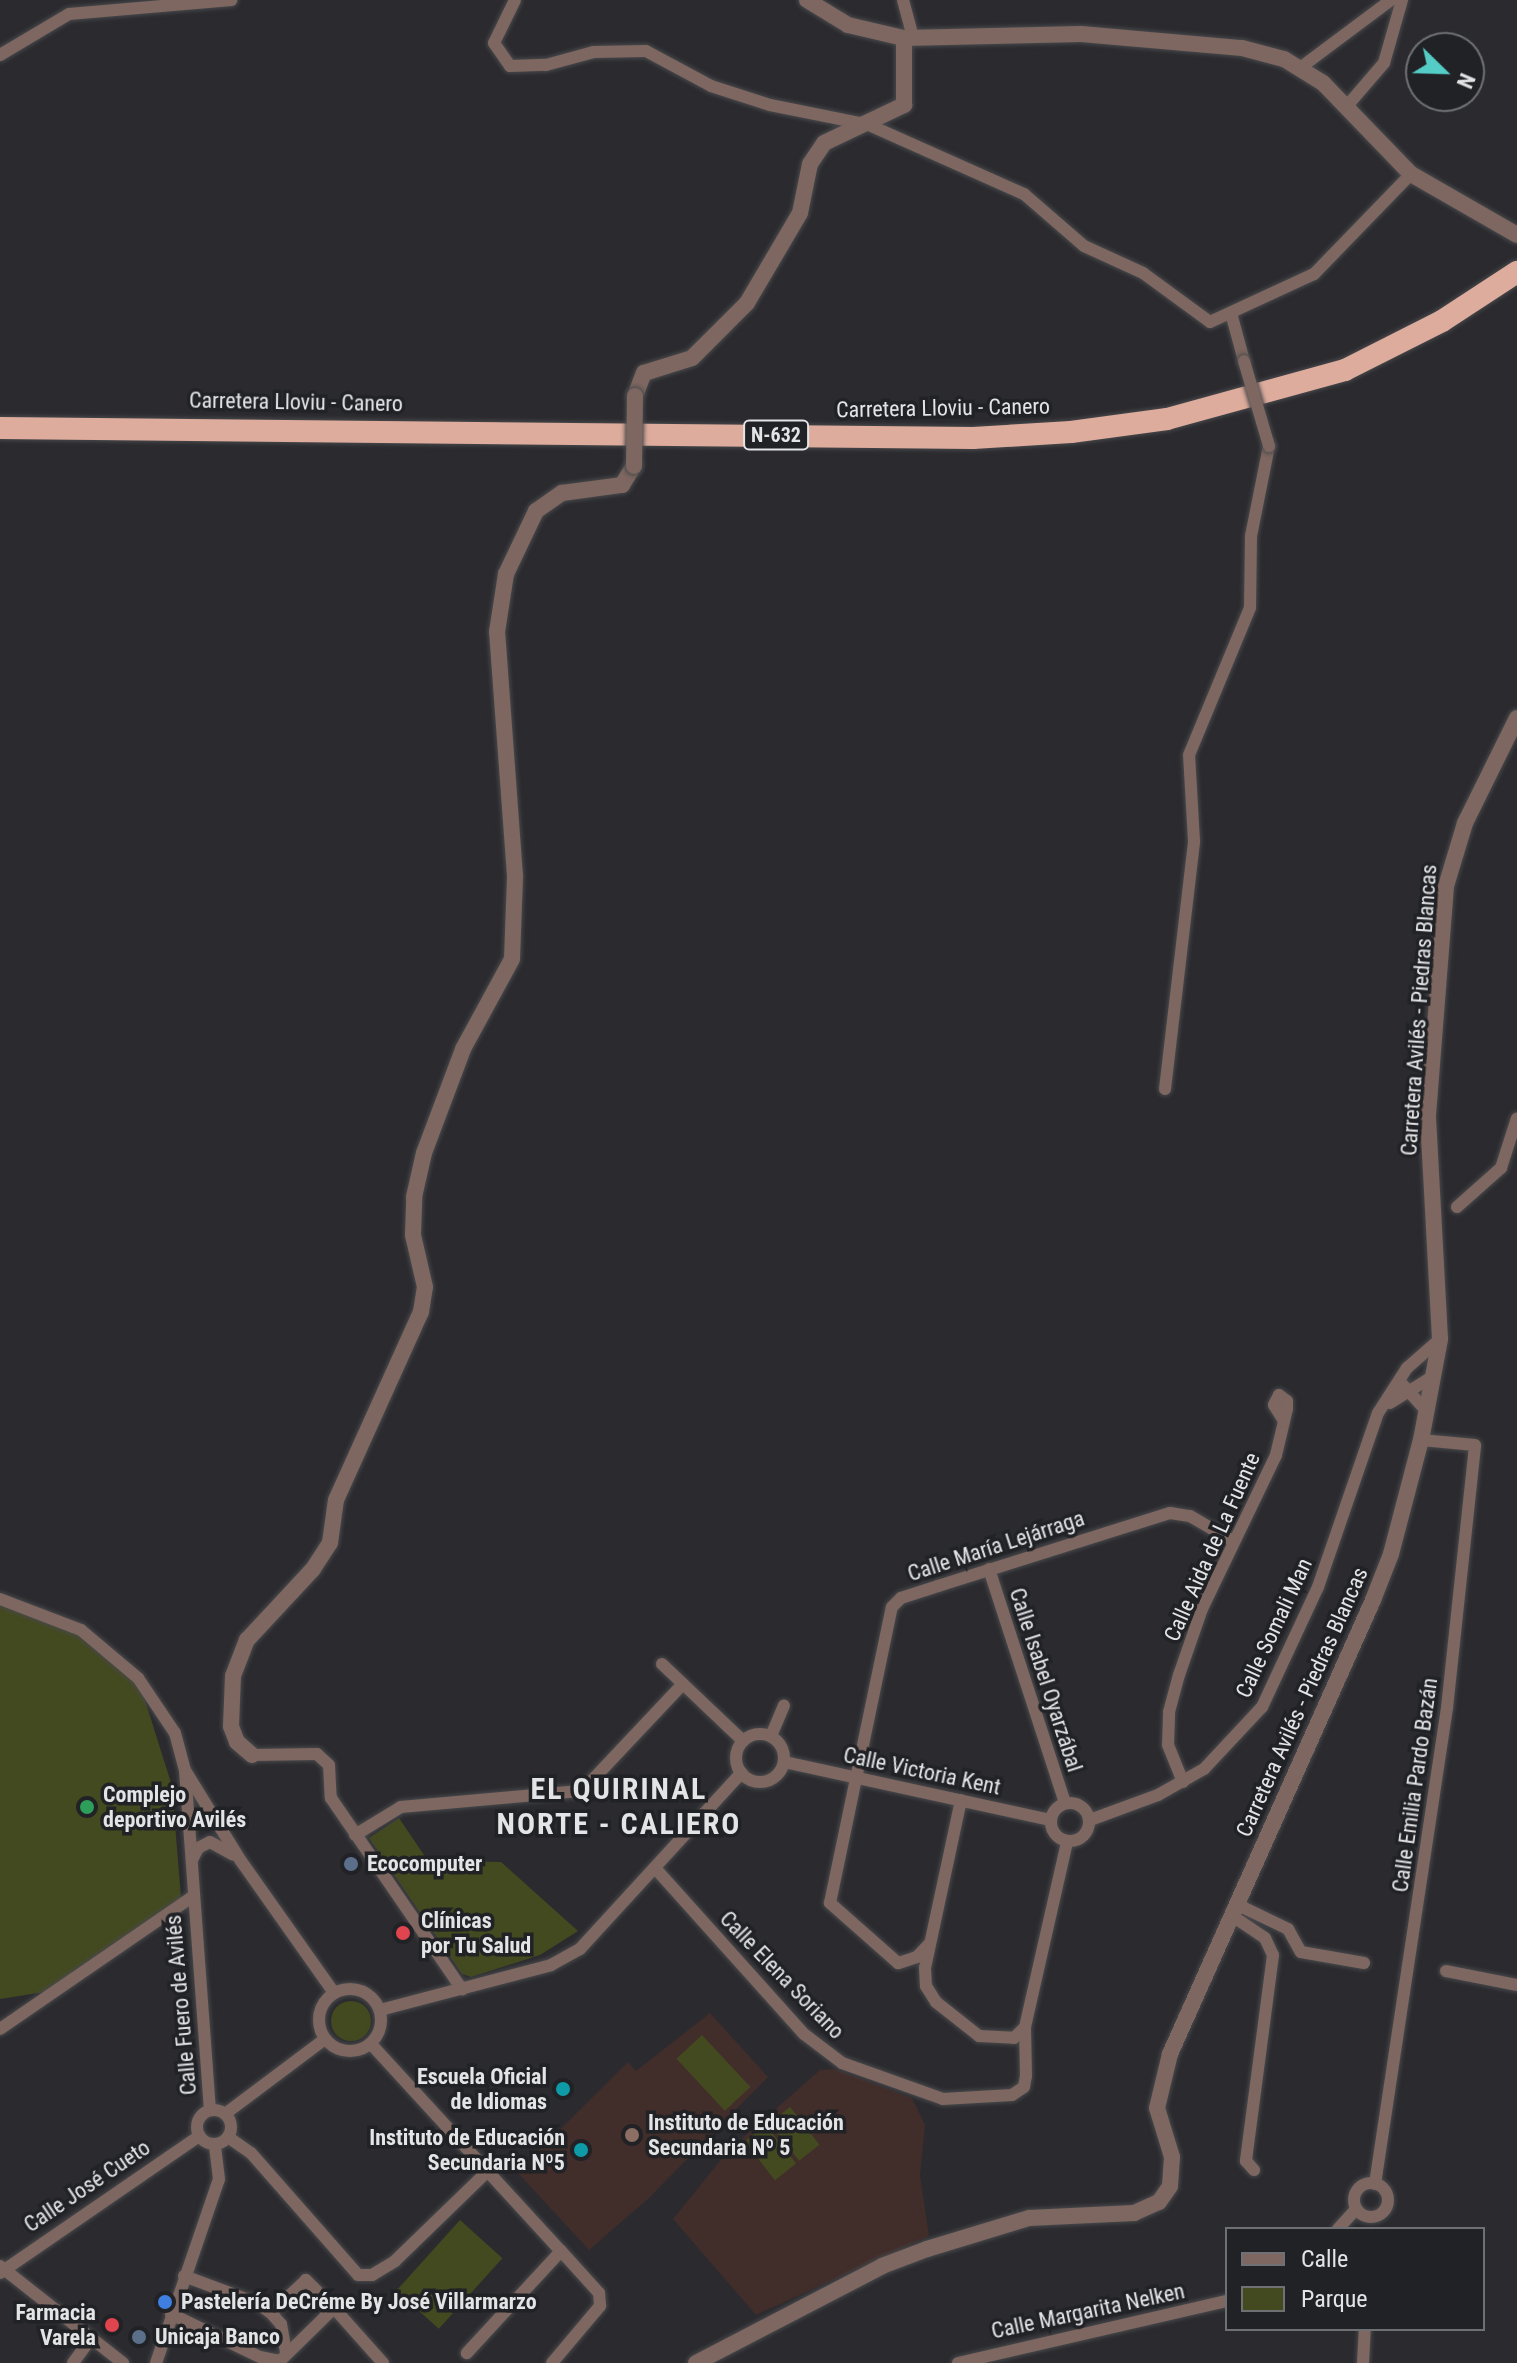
<!DOCTYPE html>
<meta charset="utf-8">
<style>
body{margin:0}
#map{position:relative;width:1517px;height:2363px;overflow:hidden;background:#2b2b2f;font-family:"Roboto Condensed",sans-serif}
div>[style]{position:absolute}
[style*='--x']{left:calc(var(--x)*1px);top:calc(var(--y)*1px);width:calc(var(--w)*1px);rotate:calc(var(--a)*1deg)}
.education>*{inset:0;background:#412d2a}
.green>*{inset:0;background:#444a1f;transform-origin:0 0}
.round{border-radius:50%}
.roads{filter:drop-shadow(0 0 2px #48494c) drop-shadow(0 0 2px #48494c)}
.minor>*{height:12px;margin:-6px;padding:0 6px;transform-origin:6px;border-radius:6px;background:#7d6760}
.minor>.ring{margin:-6px;padding:0;box-sizing:content-box;background:none;border:12px solid #7d6760;border-radius:50%}
.tertiary>*{height:16px;margin:-8px;padding:0 8px;transform-origin:8px;border-radius:8px;background:#7d6760}
.trunk>*{height:22px;margin:-11px;padding:0 11px;transform-origin:11px;border-radius:11px;background:#deac9d}
.bridges{filter:drop-shadow(0 0 2px #48494c) drop-shadow(0 0 2px #48494c)}
.minor-bridge>*{height:12px;margin:-6px;padding:0 6px;transform-origin:6px;border-radius:6px;background:#7d6760}
.tertiary-bridge>*{height:16px;margin:-8px;padding:0 8px;transform-origin:8px;border-radius:8px;background:#7d6760}
.dots>*{width:22px;height:22px;translate:-50% -50%;box-sizing:border-box;border:4px solid #212226;border-radius:50%}
span{translate:-50% -50%;white-space:nowrap;text-align:center;line-height:1.15;-webkit-text-stroke:7px #212226;paint-order:stroke}
.shield-label span{padding:2px 6px;background:#212226;border:2px solid;border-radius:6px;-webkit-text-stroke-width:0}
.shield-label{font-size:20px;color:#e3e4e6;font-weight:700}
.street-label{font-size:22px;color:#e3e4e6}
.poi-label{font-size:22px;color:#e3e4e6;font-weight:700}
.left{translate:0 -50%;text-align:left}
.right{translate:-100% -50%;text-align:right}
.district-label{font-size:30px;color:#e3e4e6;font-weight:700;letter-spacing:2px}
.legend{position:absolute;left:1225px;top:2227px;width:260px;height:104px;box-sizing:border-box;background:#212226;border:2px solid #6f7073;margin:0;padding:10px 14px;list-style:none;font-size:24px;color:#e3e4e6}
.legend li{display:flex;align-items:center;gap:16px;height:40px}
.legend b{width:40px;border:2px solid #6f7073}
.north{position:absolute;left:1405px;top:32px;width:80px;height:80px;box-sizing:border-box;background:#212226;border:2px solid #6f7073;border-radius:50%;rotate:113deg;font-size:22px;font-weight:700;line-height:32px;text-align:center;color:#e3e4e6}
.north::after{content:'';display:block;margin:auto;width:28px;height:36px;background:#54cdc6;clip-path:polygon(50% 0,100% 100%,50% 72%,0 100%)}
</style>
<div id="map">
<div class="education">
<div style="clip-path:polygon(710px 2013px,768px 2077px,649px 2198px,589px 2250px,517px 2172px,628px 2062px,636px 2071px)"></div>
<div style="clip-path:polygon(834px 2069px,912px 2098px,925px 2125px,920px 2176px,929px 2236px,756px 2315px,673px 2219px,728px 2151px,820px 2070px)"></div>
</div>
<div class="green">
<div style="clip-path:polygon(0 1599px,81px 1630px,138px 1678px,172px 1786px,181px 1898px,73px 1971px,57px 1990px,0 1999px)"></div>
<div style="clip-path:polygon(399px 1818px,428px 1861px,501px 1862px,578px 1931px,540px 1955px,471px 1977px,462px 1974px,369px 1838px)"></div>
<div class="round" style="left:331px;top:2001px;width:40px;height:40px"></div>
<div style="left:702px;top:2035px;width:71px;height:35px;rotate:47deg"></div>
<div style="left:790px;top:2107px;width:48px;height:26px;rotate:52deg"></div>
<div style="left:766px;top:2125px;width:49px;height:27px;rotate:52deg"></div>
<div style="left:460px;top:2220px;width:57px;height:95px;rotate:42deg"></div>
</div>
<div class="roads">
<div class="minor">
<div style="--x:515;--y:0;--w:48;--a:116"></div>
<div style="--x:494;--y:43;--w:28;--a:55"></div>
<div style="--x:510;--y:66;--w:36;--a:-2"></div>
<div style="--x:546;--y:65;--w:50;--a:-15.2"></div>
<div style="--x:594;--y:52;--w:52;--a:-1.1"></div>
<div style="--x:646;--y:51;--w:74;--a:28.3"></div>
<div style="--x:711;--y:86;--w:62;--a:17.9"></div>
<div style="--x:770;--y:105;--w:101;--a:11.4"></div>
<div style="--x:869;--y:125;--w:170;--a:24"></div>
<div style="--x:1024;--y:194;--w:79;--a:40.9"></div>
<div style="--x:1084;--y:246;--w:65;--a:24.6"></div>
<div style="--x:1143;--y:273;--w:83;--a:36.2"></div>
<div style="--x:1210;--y:322;--w:115;--a:-24.8"></div>
<div style="--x:1314;--y:274;--w:139;--a:-45.9"></div>
<div style="--x:903;--y:0;--w:39;--a:75"></div>
<div style="--x:0;--y:55;--w:80;--a:-30.7"></div>
<div style="--x:69;--y:14;--w:163;--a:-4.9"></div>
<div style="--x:1300;--y:68;--w:114;--a:-36.8"></div>
<div style="--x:1347;--y:106;--w:57;--a:-49.3"></div>
<div style="--x:1384;--y:63;--w:66;--a:-74.1"></div>
<div style="--x:1231;--y:313;--w:50;--a:74.8"></div>
<div style="--x:1165;--y:1089;--w:250;--a:-83.3"></div>
<div style="--x:1194;--y:841;--w:86;--a:-93.3"></div>
<div style="--x:1189;--y:755;--w:159;--a:-67.5"></div>
<div style="--x:1250;--y:608;--w:72;--a:-89.2"></div>
<div style="--x:1251;--y:536;--w:92;--a:-78.7"></div>
<div style="--x:1457;--y:1207;--w:59;--a:-41.6"></div>
<div style="--x:1501;--y:1168;--w:52;--a:-72.3"></div>
<div style="--x:1403;--y:1385;--w:36;--a:48"></div>
<div style="--x:1390;--y:1403;--w:53;--a:-31.9"></div>
<div style="--x:989;--y:1569;--w:246;--a:72"></div>
<div style="--x:0;--y:1599;--w:87;--a:20.9"></div>
<div style="--x:81;--y:1630;--w:75;--a:40.1"></div>
<div style="--x:138;--y:1678;--w:66;--a:56.1"></div>
<div style="--x:175;--y:1733;--w:38;--a:75"></div>
<div style="--x:185;--y:1770;--w:341;--a:85.8"></div>
<div style="--x:662;--y:1664;--w:112;--a:43.5"></div>
<div class="ring" style="left:736px;top:1734px;width:36px;height:36px"></div>
<div style="--x:771;--y:1736;--w:33;--a:-67"></div>
<div style="--x:252;--y:1755;--w:65;--a:-0.9"></div>
<div style="--x:317;--y:1754;--w:16;--a:43"></div>
<div style="--x:329;--y:1765;--w:33;--a:87"></div>
<div style="--x:331;--y:1798;--w:232;--a:55.6"></div>
<div style="--x:784;--y:1762;--w:273;--a:12.3"></div>
<div style="--x:186;--y:1772;--w:105;--a:58.3"></div>
<div style="--x:241;--y:1861;--w:161;--a:54.8"></div>
<div style="--x:1183;--y:1782;--w:40;--a:-112"></div>
<div style="--x:1168;--y:1745;--w:33;--a:-88"></div>
<div style="--x:1169;--y:1712;--w:38;--a:-75"></div>
<div style="--x:1179;--y:1675;--w:70;--a:-70.8"></div>
<div style="--x:1202;--y:1609;--w:171;--a:-64.3"></div>
<div style="--x:1276;--y:1455;--w:47;--a:-76.6"></div>
<div style="--x:1287;--y:1409;--w:8;--a:-90"></div>
<div style="--x:1287;--y:1401;--w:10;--a:-143"></div>
<div style="--x:1279;--y:1395;--w:11;--a:117"></div>
<div style="--x:1274;--y:1405;--w:19;--a:58"></div>
<div style="--x:961;--y:1800;--w:172;--a:102.1"></div>
<div style="--x:925;--y:1968;--w:18;--a:87"></div>
<div style="--x:926;--y:1986;--w:19;--a:58"></div>
<div style="--x:936;--y:2002;--w:55;--a:38.3"></div>
<div style="--x:979;--y:2036;--w:35;--a:3"></div>
<div style="--x:1014;--y:2038;--w:16;--a:-45"></div>
<div style="--x:1025;--y:2027;--w:190;--a:-77.2"></div>
<div class="ring" style="left:1051px;top:1803px;width:26px;height:26px"></div>
<div style="--x:1090;--y:1820;--w:72;--a:-20.2"></div>
<div style="--x:1158;--y:1795;--w:53;--a:-29.5"></div>
<div style="--x:1204;--y:1769;--w:85;--a:-46.9"></div>
<div style="--x:1262;--y:1707;--w:132;--a:-65"></div>
<div style="--x:1318;--y:1587;--w:184;--a:-71"></div>
<div style="--x:1378;--y:1413;--w:54;--a:-57.2"></div>
<div style="--x:1407;--y:1368;--w:44;--a:-41.3"></div>
<div style="--x:355;--y:1835;--w:54;--a:-31.3"></div>
<div style="--x:401;--y:1807;--w:182;--a:-5.1"></div>
<div style="--x:582;--y:1791;--w:147;--a:-46.7"></div>
<div style="--x:192;--y:1860;--w:13;--a:-63"></div>
<div style="--x:198;--y:1848;--w:13;--a:-27"></div>
<div style="--x:210;--y:1842;--w:26;--a:29"></div>
<div style="--x:655;--y:1868;--w:223;--a:48.1"></div>
<div style="--x:804;--y:2034;--w:48;--a:37.3"></div>
<div style="--x:842;--y:2063;--w:107;--a:19.6"></div>
<div style="--x:943;--y:2099;--w:69;--a:-3.3"></div>
<div style="--x:1012;--y:2095;--w:14;--a:-34"></div>
<div style="--x:1024;--y:2087;--w:11;--a:-80"></div>
<div style="--x:1026;--y:2076;--w:49;--a:-91.2"></div>
<div style="--x:1236;--y:1904;--w:58;--a:25.7"></div>
<div style="--x:1288;--y:1929;--w:26;--a:61"></div>
<div style="--x:1301;--y:1952;--w:64;--a:9.9"></div>
<div style="--x:1231;--y:1915;--w:41;--a:34.1"></div>
<div style="--x:1265;--y:1938;--w:19;--a:65"></div>
<div style="--x:1273;--y:1955;--w:208;--a:97.5"></div>
<div style="--x:1246;--y:2161;--w:12;--a:48"></div>
<div style="--x:930;--y:1943;--w:19;--a:133"></div>
<div style="--x:917;--y:1957;--w:20;--a:162"></div>
<div style="--x:898;--y:1963;--w:91;--a:-138.6"></div>
<div style="--x:830;--y:1903;--w:302;--a:-78.2"></div>
<div style="--x:892;--y:1607;--w:13;--a:-45"></div>
<div style="--x:901;--y:1598;--w:39;--a:-18"></div>
<div style="--x:938;--y:1586;--w:243;--a:-17.5"></div>
<div style="--x:1170;--y:1513;--w:20;--a:9"></div>
<div style="--x:1190;--y:1516;--w:50;--a:30.2"></div>
<div style="--x:1446;--y:1971;--w:72;--a:11.2"></div>
<div class="ring" style="left:319px;top:1989px;width:50px;height:50px"></div>
<div style="--x:380;--y:2010;--w:177;--a:-14.7"></div>
<div style="--x:551;--y:1965;--w:33;--a:-29"></div>
<div style="--x:580;--y:1949;--w:239;--a:-47.5"></div>
<div style="--x:0;--y:2029;--w:233;--a:-34.5"></div>
<div style="--x:371;--y:2044;--w:281;--a:47.5"></div>
<div style="--x:561;--y:2251;--w:139;--a:132.7"></div>
<div class="ring" style="left:197px;top:2110px;width:22px;height:22px"></div>
<div style="--x:225;--y:2114;--w:125;--a:-36.9"></div>
<div style="--x:228;--y:2137;--w:28;--a:35"></div>
<div style="--x:251;--y:2153;--w:162;--a:48.7"></div>
<div style="--x:358;--y:2275;--w:14;--a:0"></div>
<div style="--x:372;--y:2275;--w:27;--a:-31"></div>
<div style="--x:395;--y:2261;--w:129;--a:-44.1"></div>
<div class="ring" style="left:1354px;top:2183px;width:22px;height:22px"></div>
<div style="--x:1375;--y:2184;--w:481;--a:-81.4"></div>
<div style="--x:1447;--y:1708;--w:264;--a:-83.9"></div>
<div style="--x:1475;--y:1445;--w:54;--a:-174.7"></div>
<div style="--x:1338;--y:2229;--w:27;--a:-48"></div>
<div style="--x:0;--y:2266;--w:157;--a:38.3"></div>
<div style="--x:0;--y:2273;--w:242;--a:-34.5"></div>
<div style="--x:184;--y:2276;--w:78;--a:20.3"></div>
<div style="--x:257;--y:2303;--w:17;--a:36"></div>
<div style="--x:271;--y:2313;--w:15;--a:48"></div>
<div style="--x:281;--y:2324;--w:28;--a:80"></div>
<div style="--x:334;--y:2308;--w:74;--a:48.3"></div>
<div style="--x:171;--y:2314;--w:99;--a:25.8"></div>
<div style="--x:260;--y:2357;--w:20;--a:11"></div>
<div style="--x:280;--y:2361;--w:76;--a:-44.5"></div>
<div style="--x:334;--y:2308;--w:40;--a:-135"></div>
<div style="--x:306;--y:2280;--w:48;--a:136.7"></div>
<div style="--x:73;--y:2363;--w:31;--a:-54"></div>
<div style="--x:156;--y:2363;--w:194;--a:-71.1"></div>
<div style="--x:219;--y:2179;--w:35;--a:-97"></div>
<div style="--x:552;--y:2363;--w:75;--a:-49.9"></div>
<div style="--x:600;--y:2306;--w:13;--a:-94"></div>
<div style="--x:599;--y:2293;--w:57;--a:-132.1"></div>
<div style="--x:958;--y:2363;--w:276;--a:-13"></div>
<div style="--x:1363;--y:2363;--w:34;--a:-87"></div>
</div>
<div class="tertiary">
<div style="--x:807;--y:0;--w:48;--a:31.4"></div>
<div style="--x:848;--y:25;--w:57;--a:13.1"></div>
<div style="--x:904;--y:38;--w:177;--a:-1.3"></div>
<div style="--x:1081;--y:34;--w:162;--a:5"></div>
<div style="--x:1242;--y:48;--w:43;--a:14.7"></div>
<div style="--x:1284;--y:59;--w:46;--a:31.6"></div>
<div style="--x:1323;--y:83;--w:127;--a:46"></div>
<div style="--x:1411;--y:174;--w:122;--a:29.9"></div>
<div style="--x:635;--y:396;--w:25;--a:-69"></div>
<div style="--x:644;--y:373;--w:50;--a:-17.4"></div>
<div style="--x:692;--y:358;--w:78;--a:-45"></div>
<div style="--x:747;--y:303;--w:104;--a:-59.5"></div>
<div style="--x:800;--y:213;--w:50;--a:-78.5"></div>
<div style="--x:810;--y:164;--w:25;--a:-56"></div>
<div style="--x:824;--y:143;--w:89;--a:-25.4"></div>
<div style="--x:904;--y:105;--w:67;--a:-90"></div>
<div style="--x:252;--y:1755;--w:20;--a:-139"></div>
<div style="--x:237;--y:1742;--w:17;--a:-111"></div>
<div style="--x:231;--y:1726;--w:50;--a:-87.7"></div>
<div style="--x:233;--y:1676;--w:39;--a:-69"></div>
<div style="--x:247;--y:1640;--w:97;--a:-47.1"></div>
<div style="--x:313;--y:1569;--w:31;--a:-57"></div>
<div style="--x:330;--y:1543;--w:43;--a:-82.1"></div>
<div style="--x:336;--y:1500;--w:206;--a:-65.7"></div>
<div style="--x:421;--y:1312;--w:25;--a:-81"></div>
<div style="--x:425;--y:1287;--w:53;--a:-103"></div>
<div style="--x:413;--y:1235;--w:38;--a:-88"></div>
<div style="--x:414;--y:1197;--w:45;--a:-77.2"></div>
<div style="--x:424;--y:1153;--w:111;--a:-69.4"></div>
<div style="--x:463;--y:1049;--w:102;--a:-61.4"></div>
<div style="--x:512;--y:959;--w:83;--a:-87.9"></div>
<div style="--x:515;--y:876;--w:245;--a:-94.2"></div>
<div style="--x:497;--y:632;--w:59;--a:-81.2"></div>
<div style="--x:506;--y:574;--w:70;--a:-64.5"></div>
<div style="--x:536;--y:511;--w:32;--a:-35"></div>
<div style="--x:562;--y:493;--w:61;--a:-7.6"></div>
<div style="--x:622;--y:485;--w:22;--a:-58"></div>
<div style="--x:696;--y:2363;--w:210;--a:-27.5"></div>
<div style="--x:882;--y:2266;--w:48;--a:-20.7"></div>
<div style="--x:927;--y:2249;--w:107;--a:-16.9"></div>
<div style="--x:1029;--y:2218;--w:105;--a:-2.7"></div>
<div style="--x:1134;--y:2213;--w:27;--a:-24"></div>
<div style="--x:1159;--y:2202;--w:19;--a:-55"></div>
<div style="--x:1170;--y:2186;--w:29;--a:-86"></div>
<div style="--x:1172;--y:2157;--w:51;--a:-107"></div>
<div style="--x:1157;--y:2108;--w:56;--a:-76.5"></div>
<div style="--x:1170;--y:2054;--w:497;--a:-65.9"></div>
<div style="--x:1373;--y:1600;--w:49;--a:-68.6"></div>
<div style="--x:1391;--y:1554;--w:118;--a:-75.3"></div>
<div style="--x:1421;--y:1440;--w:103;--a:-79.3"></div>
<div style="--x:1440;--y:1339;--w:224;--a:-93.1"></div>
<div style="--x:1428;--y:1115;--w:230;--a:-85.5"></div>
<div style="--x:1446;--y:886;--w:66;--a:-73.2"></div>
<div style="--x:1465;--y:823;--w:117;--a:-63.7"></div>
</div>
<div class="trunk">
<div style="--x:0;--y:428;--w:973;--a:0.59"></div>
<div style="--x:973;--y:438;--w:98;--a:-3.5"></div>
<div style="--x:1071;--y:432;--w:97;--a:-7.7"></div>
<div style="--x:1167;--y:419;--w:185;--a:-15.4"></div>
<div style="--x:1345;--y:370;--w:109;--a:-26.8"></div>
<div style="--x:1442;--y:321;--w:90;--a:-33.2"></div>
</div>
</div>
<div class="bridges">
<div class="minor-bridge">
<div style="--x:1244;--y:361;--w:89;--a:73.6"></div>
</div>
<div class="tertiary-bridge">
<div style="--x:634;--y:466;--w:70;--a:-89.2"></div>
</div>
</div>
<div class="dots">
<div style="left:87px;top:1807px;background:#2e9e5b"></div>
<div style="left:351px;top:1864px;background:#5c6f8a"></div>
<div style="left:403px;top:1933px;background:#e0444e"></div>
<div style="left:563px;top:2089px;background:#0f9aa8"></div>
<div style="left:632px;top:2135px;background:#8d6e63"></div>
<div style="left:581px;top:2150px;background:#0f9aa8"></div>
<div style="left:165px;top:2302px;background:#3f7fe0"></div>
<div style="left:112px;top:2325px;background:#e0444e"></div>
<div style="left:139px;top:2337px;background:#5c6f8a"></div>
</div>
<div class="shield-label">
<span style="left:776px;top:435px">N-632</span>
</div>
<div class="street-label">
<span style="left:296px;top:402px;rotate:1deg">Carretera Lloviu - Canero</span>
<span style="left:943px;top:408px;rotate:-1deg">Carretera Lloviu - Canero</span>
<span style="left:1419px;top:1010px;rotate:-86deg">Carretera Avilés - Piedras Blancas</span>
<span style="left:996px;top:1546px;rotate:-18deg">Calle María Lejárraga</span>
<span style="left:1212px;top:1547px;rotate:-66deg">Calle Aida de La Fuente</span>
<span style="left:1274px;top:1628px;rotate:-65deg">Calle Somali Man</span>
<span style="left:1046px;top:1680px;rotate:72deg">Calle Isabel Oyarzábal</span>
<span style="left:1302px;top:1702px;rotate:-66deg">Carretera Avilés - Piedras Blancas</span>
<span style="left:922px;top:1771px;rotate:12deg">Calle Victoria Kent</span>
<span style="left:1415px;top:1785px;rotate:-82deg">Calle Emilia Pardo Bazán</span>
<span style="left:782px;top:1975px;rotate:46deg">Calle Elena Soriano</span>
<span style="left:181px;top:2005px;rotate:-95deg">Calle Fuero de Avilés</span>
<span style="left:87px;top:2186px;rotate:-34deg">Calle José Cueto</span>
<span style="left:1088px;top:2311px;rotate:-12deg">Calle Margarita Nelken</span>
</div>
<div class="poi-label">
<span class="left" style="left:103px;top:1807px">Complejo<br>deportivo Avilés</span>
<span class="left" style="left:367px;top:1864px">Ecocomputer</span>
<span class="left" style="left:421px;top:1933px">Clínicas<br>por Tu Salud</span>
<span class="right" style="left:547px;top:2089px">Escuela Oficial<br>de Idiomas</span>
<span class="left" style="left:648px;top:2135px">Instituto de Educación<br>Secundaria Nº 5</span>
<span class="right" style="left:565px;top:2150px">Instituto de Educación<br>Secundaria Nº5</span>
<span class="left" style="left:181px;top:2302px">Pastelería DeCréme By José Villarmarzo</span>
<span class="right" style="left:96px;top:2325px">Farmacia<br>Varela</span>
<span class="left" style="left:155px;top:2337px">Unicaja Banco</span>
</div>
<div class="district-label">
<span style="left:619px;top:1806px">EL QUIRINAL<br>NORTE - CALIERO</span>
</div>
<ul class="legend">
<li><b style="height:10px;background:#7d6760"></b>Calle</li>
<li><b style="height:22px;background:#444a1f"></b>Parque</li>
</ul>
<div class="north">N</div>
</div>
